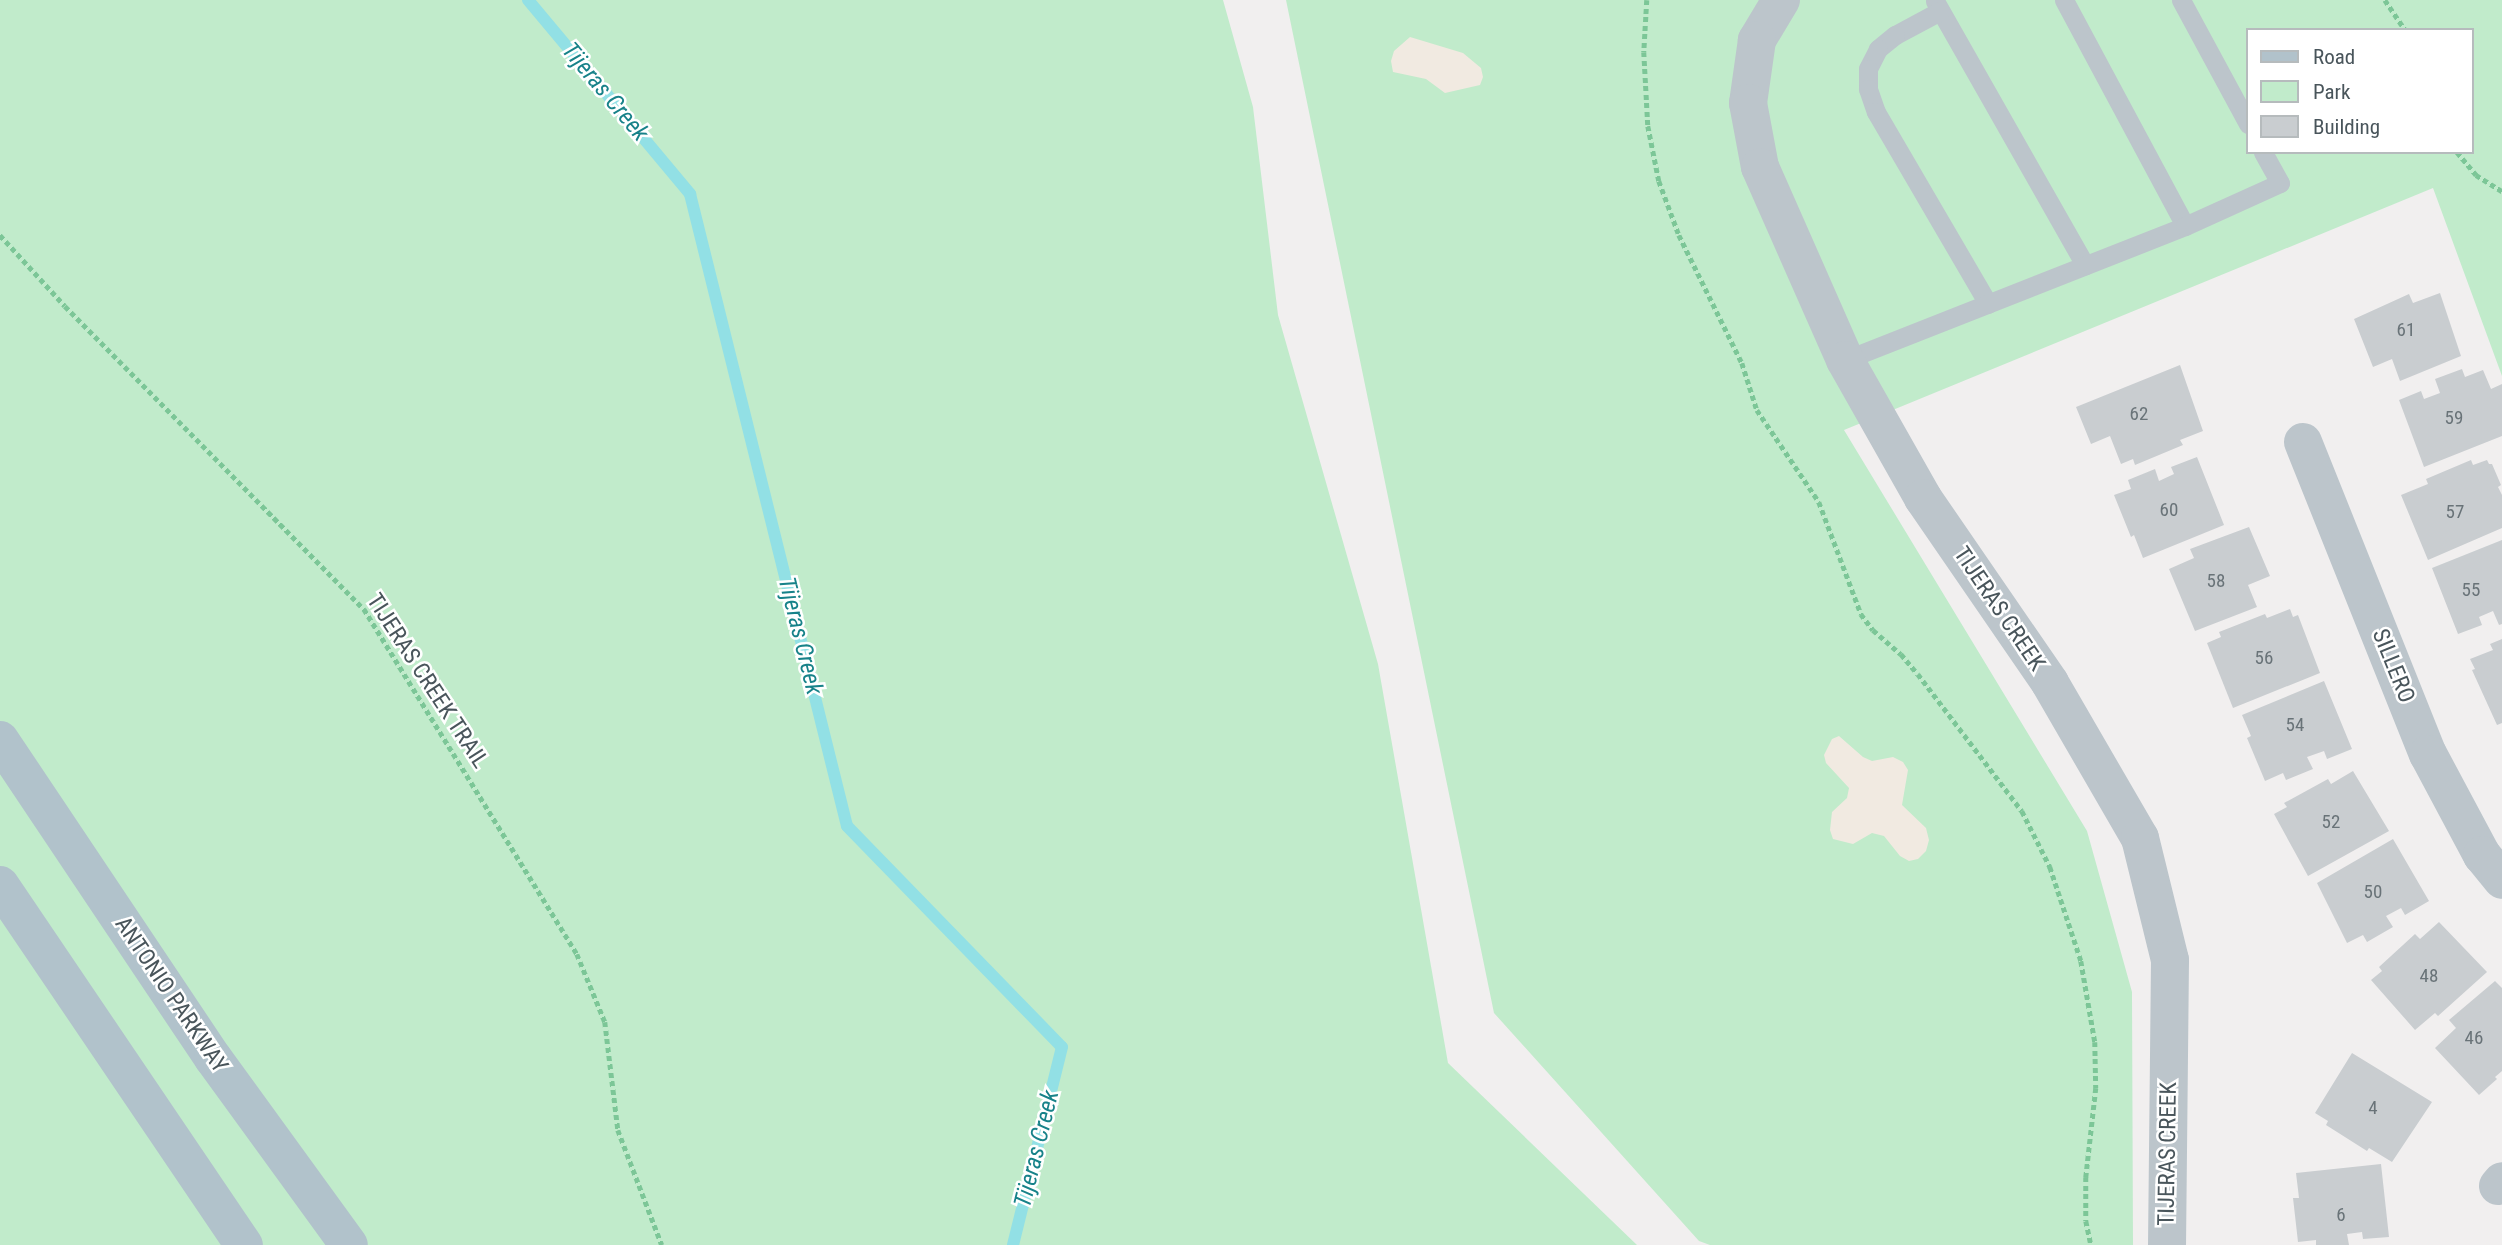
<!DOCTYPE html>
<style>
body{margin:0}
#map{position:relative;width:2502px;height:1245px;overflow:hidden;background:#f1efef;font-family:"Roboto Condensed",sans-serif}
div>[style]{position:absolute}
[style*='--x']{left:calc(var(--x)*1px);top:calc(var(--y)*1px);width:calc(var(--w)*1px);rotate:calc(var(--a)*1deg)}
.green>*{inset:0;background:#c1ebcb}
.sand>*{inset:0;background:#f1eae1}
.stream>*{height:12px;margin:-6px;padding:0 6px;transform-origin:6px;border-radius:6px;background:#92e0e5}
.building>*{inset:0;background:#c9cdd0}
.path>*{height:4.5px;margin-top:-2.25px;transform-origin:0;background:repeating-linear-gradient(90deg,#7cc697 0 5px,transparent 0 8.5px)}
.service>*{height:19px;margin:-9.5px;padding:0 9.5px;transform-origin:9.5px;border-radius:9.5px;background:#bcc5cb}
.minor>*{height:38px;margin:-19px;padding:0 19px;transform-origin:19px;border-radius:19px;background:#bcc5cb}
.tertiary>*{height:38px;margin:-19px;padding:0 19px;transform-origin:19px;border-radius:19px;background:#bcc5cb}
.primary>*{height:38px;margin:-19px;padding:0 19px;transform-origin:19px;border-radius:19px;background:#b1c2cb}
span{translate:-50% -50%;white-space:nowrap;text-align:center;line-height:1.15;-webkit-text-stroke:5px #fff;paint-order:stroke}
.number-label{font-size:19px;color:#697378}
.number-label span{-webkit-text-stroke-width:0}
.street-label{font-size:23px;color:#49555b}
.water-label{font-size:24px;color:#178289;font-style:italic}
.legend{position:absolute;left:2246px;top:28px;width:228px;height:126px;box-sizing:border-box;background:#fff;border:2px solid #b6bbbd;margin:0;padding:9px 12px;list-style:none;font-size:21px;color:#49555b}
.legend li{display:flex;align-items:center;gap:14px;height:35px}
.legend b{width:35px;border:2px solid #b6bbbd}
</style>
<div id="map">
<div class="green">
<div style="clip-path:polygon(0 0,1223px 0,1253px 107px,1278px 315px,1378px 664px,1448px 1063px,1637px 1245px,0 1245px)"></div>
<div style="clip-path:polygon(evenodd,1286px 0,2502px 0,2502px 376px,2433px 188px,1844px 430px,2087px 831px,2132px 992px,2133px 1245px,1710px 1245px,1699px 1241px,1494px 1013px,1286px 0,2248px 30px,2472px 30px,2472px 152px,2248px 152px,2248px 30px)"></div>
</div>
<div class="sand">
<div style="clip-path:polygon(1410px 37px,1463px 53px,1481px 68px,1483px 77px,1480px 85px,1445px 93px,1426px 79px,1393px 72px,1391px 61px,1394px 51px)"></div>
<div style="clip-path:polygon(1839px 736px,1863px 757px,1872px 761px,1893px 757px,1903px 762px,1908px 770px,1902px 805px,1926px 828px,1929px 840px,1926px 851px,1918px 859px,1909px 861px,1900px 856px,1884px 836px,1872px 833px,1853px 844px,1833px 839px,1830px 830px,1832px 812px,1847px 798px,1849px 788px,1826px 763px,1824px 755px,1832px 739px)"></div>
</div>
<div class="stream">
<div style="--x:528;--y:0;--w:253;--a:50.1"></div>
<div style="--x:690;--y:194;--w:651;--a:76.05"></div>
<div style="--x:847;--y:826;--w:308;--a:45.8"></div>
<div style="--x:1062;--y:1047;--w:204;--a:103.9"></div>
</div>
<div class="building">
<div style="clip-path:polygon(2440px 293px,2461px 356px,2400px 381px,2392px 359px,2373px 367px,2354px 319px,2409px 294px,2413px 303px)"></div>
<div style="clip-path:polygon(2180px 365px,2203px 431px,2180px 440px,2183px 445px,2135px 465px,2133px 459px,2121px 464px,2110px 436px,2091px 444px,2076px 407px)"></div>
<div style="clip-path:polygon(2462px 369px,2465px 377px,2483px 370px,2491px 389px,2502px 384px,2502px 436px,2424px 467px,2399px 400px,2421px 391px,2424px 399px,2440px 393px,2435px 379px)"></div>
<div style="clip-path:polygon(2197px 457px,2224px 525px,2143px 558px,2134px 535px,2131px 537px,2114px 495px,2131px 489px,2128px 480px,2155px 469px,2159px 481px,2174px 474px,2171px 467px)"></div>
<div style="clip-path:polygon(2471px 460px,2473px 465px,2487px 460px,2489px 464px,2492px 464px,2501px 485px,2498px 487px,2502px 495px,2502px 528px,2428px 560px,2401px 495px,2428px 484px,2426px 479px)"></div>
<div style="clip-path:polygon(2249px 527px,2270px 576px,2248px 585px,2257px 607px,2195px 631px,2169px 569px,2194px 558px,2190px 549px)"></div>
<div style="clip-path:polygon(2502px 540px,2502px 624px,2499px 625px,2493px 611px,2479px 617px,2482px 625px,2458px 634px,2432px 568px)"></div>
<div style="clip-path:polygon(2290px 609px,2293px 617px,2298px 615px,2320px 673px,2233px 708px,2207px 643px,2221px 637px,2219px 632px,2265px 614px,2267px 618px)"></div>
<div style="clip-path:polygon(2502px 639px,2502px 723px,2497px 725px,2472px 670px,2475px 669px,2470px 659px,2493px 650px,2490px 644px)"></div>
<div style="clip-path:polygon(2324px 681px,2352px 749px,2327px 759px,2324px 751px,2307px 757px,2313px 769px,2286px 780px,2283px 773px,2265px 781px,2247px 738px,2251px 736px,2242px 715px)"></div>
<div style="clip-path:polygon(2353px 771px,2389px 831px,2308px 876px,2274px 814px,2287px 807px,2284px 803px,2328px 779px,2331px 784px)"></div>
<div style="clip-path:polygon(2393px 839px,2429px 901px,2405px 915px,2401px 908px,2386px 916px,2393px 927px,2367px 942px,2363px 935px,2347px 943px,2317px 883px)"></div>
<div style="clip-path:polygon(2439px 922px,2487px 972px,2438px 1016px,2435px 1013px,2415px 1030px,2371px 980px,2382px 971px,2379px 967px,2415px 934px,2420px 939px)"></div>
<div style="clip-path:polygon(2495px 981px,2502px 988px,2502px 1071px,2495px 1077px,2497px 1079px,2479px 1095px,2435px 1048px,2456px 1028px,2449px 1020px)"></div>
<div style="clip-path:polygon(2352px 1053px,2432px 1102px,2392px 1162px,2369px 1148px,2367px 1151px,2326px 1125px,2328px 1121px,2315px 1113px)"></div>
<div style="clip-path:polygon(2381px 1164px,2389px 1237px,2363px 1239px,2362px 1232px,2347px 1234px,2349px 1245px,2316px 1245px,2316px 1240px,2298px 1242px,2293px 1198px,2299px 1198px,2296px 1173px)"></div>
</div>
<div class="path">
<div style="--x:1647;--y:0;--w:52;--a:93.3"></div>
<div style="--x:1644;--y:52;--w:74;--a:86.9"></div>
<div style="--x:1648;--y:126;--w:56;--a:78.7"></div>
<div style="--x:1659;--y:181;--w:58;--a:69.7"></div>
<div style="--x:1679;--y:235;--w:143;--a:63.8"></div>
<div style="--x:1742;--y:363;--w:49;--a:72.3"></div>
<div style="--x:1757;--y:410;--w:111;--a:56"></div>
<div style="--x:1819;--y:502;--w:120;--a:69.4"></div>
<div style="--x:1861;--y:614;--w:20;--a:53"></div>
<div style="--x:1873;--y:630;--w:37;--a:41"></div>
<div style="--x:1901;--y:654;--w:26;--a:50"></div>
<div style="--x:1918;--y:674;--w:172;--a:52.8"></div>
<div style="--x:2022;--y:811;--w:63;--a:63.4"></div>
<div style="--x:2050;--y:867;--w:99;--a:71.7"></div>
<div style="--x:2081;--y:961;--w:82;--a:80.2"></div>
<div style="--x:2095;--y:1042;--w:46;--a:88.8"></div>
<div style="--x:2096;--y:1088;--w:90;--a:96.4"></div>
<div style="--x:2086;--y:1177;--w:44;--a:90"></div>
<div style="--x:2086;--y:1221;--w:25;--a:78"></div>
<div style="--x:2385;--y:0;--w:36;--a:56"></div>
<div style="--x:2457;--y:152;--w:30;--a:50"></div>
<div style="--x:2476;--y:175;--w:31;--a:32"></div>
<div style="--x:0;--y:235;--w:96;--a:47.5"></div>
<div style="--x:65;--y:306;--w:426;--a:45.4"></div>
<div style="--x:364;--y:609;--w:405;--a:58.3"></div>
<div style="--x:577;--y:954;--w:74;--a:67.6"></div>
<div style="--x:605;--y:1022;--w:109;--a:83.1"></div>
<div style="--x:618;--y:1130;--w:123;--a:69.1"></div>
</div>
<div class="service">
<div style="--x:2064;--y:0;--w:256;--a:61.8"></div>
<div style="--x:2181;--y:0;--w:141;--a:61.6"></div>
<div style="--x:1935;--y:1;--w:304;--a:60.4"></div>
<div style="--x:1940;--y:11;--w:51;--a:151.9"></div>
<div style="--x:1895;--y:35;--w:22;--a:141"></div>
<div style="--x:1878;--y:49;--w:22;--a:117"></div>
<div style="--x:1868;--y:69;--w:20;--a:90"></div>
<div style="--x:1868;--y:89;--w:24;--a:71"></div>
<div style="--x:1876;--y:112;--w:222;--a:59.7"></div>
<div style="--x:1845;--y:360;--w:365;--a:-21.5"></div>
<div style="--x:2185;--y:226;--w:104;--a:-24.4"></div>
<div style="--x:2280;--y:183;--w:35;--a:-119"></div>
</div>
<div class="minor">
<div style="--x:2303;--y:442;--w:336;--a:68.2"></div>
<div style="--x:2428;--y:754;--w:115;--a:61.9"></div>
<div style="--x:2482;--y:855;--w:32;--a:51"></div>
<div style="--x:2498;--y:1186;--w:6;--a:-51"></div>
</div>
<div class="tertiary">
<div style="--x:1781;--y:0;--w:47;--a:121"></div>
<div style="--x:1757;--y:40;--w:64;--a:98.1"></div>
<div style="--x:1748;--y:103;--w:65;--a:79.4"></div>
<div style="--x:1760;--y:167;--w:211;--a:66.2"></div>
<div style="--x:1845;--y:360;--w:159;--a:60.5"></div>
<div style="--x:1923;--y:498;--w:224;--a:55.5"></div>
<div style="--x:2050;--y:683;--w:179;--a:59.9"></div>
<div style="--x:2140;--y:838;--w:126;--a:76.2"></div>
<div style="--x:2170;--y:960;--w:285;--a:90.6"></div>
</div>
<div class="primary">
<div style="--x:0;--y:740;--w:383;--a:56.2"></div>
<div style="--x:213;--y:1058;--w:231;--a:54"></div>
<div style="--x:0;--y:885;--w:435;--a:55.9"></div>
</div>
<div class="number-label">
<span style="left:2406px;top:330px">61</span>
<span style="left:2139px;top:414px">62</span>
<span style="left:2454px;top:418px">59</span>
<span style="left:2169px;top:510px">60</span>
<span style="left:2455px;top:512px">57</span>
<span style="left:2216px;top:581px">58</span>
<span style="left:2471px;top:590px">55</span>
<span style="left:2264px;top:658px">56</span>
<span style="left:2295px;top:725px">54</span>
<span style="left:2331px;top:822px">52</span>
<span style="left:2373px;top:892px">50</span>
<span style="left:2429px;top:976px">48</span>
<span style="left:2474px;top:1038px">46</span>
<span style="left:2373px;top:1108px">4</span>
<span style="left:2341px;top:1215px">6</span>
</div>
<div class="street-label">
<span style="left:1999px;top:609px;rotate:56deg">TIJERAS CREEK</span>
<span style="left:2393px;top:666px;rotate:68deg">SILLERO</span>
<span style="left:427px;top:681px;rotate:57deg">TIJERAS CREEK TRAIL</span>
<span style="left:171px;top:995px;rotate:56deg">ANTONIO PARKWAY</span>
<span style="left:2168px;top:1154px;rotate:-89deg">TIJERAS CREEK</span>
</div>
<div class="water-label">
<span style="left:605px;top:92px;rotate:50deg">Tijeras Creek</span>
<span style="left:800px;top:636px;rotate:76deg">Tijeras Creek</span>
<span style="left:1037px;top:1149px;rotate:-76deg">Tijeras Creek</span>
</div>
<ul class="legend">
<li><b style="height:9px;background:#b1c2cb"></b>Road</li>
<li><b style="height:19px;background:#c1ebcb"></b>Park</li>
<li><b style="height:19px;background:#c9cdd0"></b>Building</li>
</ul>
</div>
